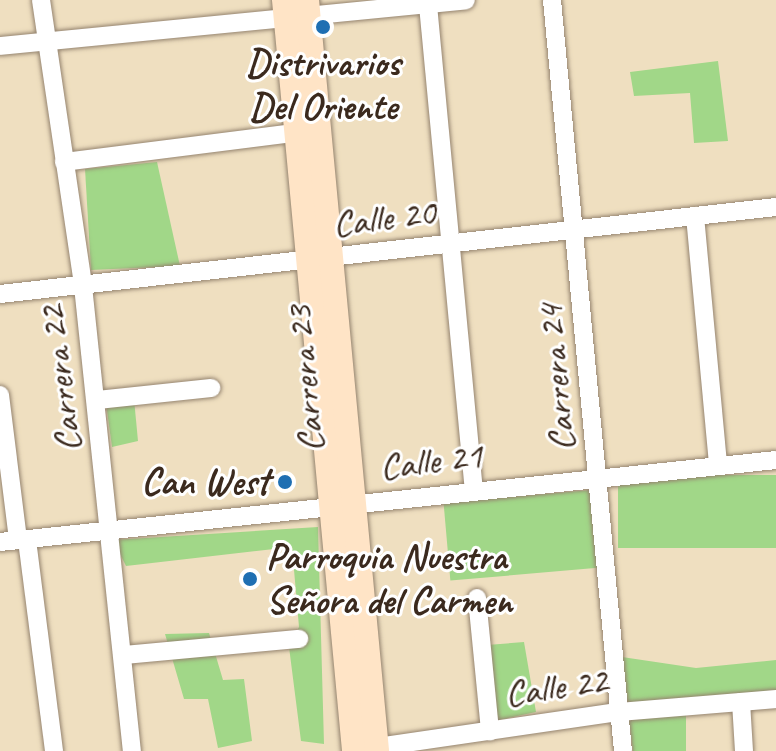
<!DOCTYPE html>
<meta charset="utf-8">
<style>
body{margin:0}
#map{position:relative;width:776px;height:751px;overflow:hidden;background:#efdfc0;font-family:Caveat,sans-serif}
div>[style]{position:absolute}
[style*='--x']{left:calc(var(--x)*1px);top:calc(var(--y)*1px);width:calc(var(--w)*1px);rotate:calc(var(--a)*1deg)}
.green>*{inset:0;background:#a1d788;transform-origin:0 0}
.roads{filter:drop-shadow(0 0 2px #95846f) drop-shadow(0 0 2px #95846f)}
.street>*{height:18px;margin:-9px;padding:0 9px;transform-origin:9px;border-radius:9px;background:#fff}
.secondary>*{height:24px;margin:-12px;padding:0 12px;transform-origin:12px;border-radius:12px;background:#ffe4c6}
.dots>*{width:22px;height:22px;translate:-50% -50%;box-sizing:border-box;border:4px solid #fff;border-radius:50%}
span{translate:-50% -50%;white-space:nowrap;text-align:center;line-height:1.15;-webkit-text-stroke:6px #fff;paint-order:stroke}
.poi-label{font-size:38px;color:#3b2a1e;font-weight:700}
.right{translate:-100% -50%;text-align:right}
.left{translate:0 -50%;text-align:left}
.street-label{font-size:38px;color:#3b2a1e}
</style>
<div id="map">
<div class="green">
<div style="clip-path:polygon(718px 61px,728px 141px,694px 143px,690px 93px,634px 96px,630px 72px)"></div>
<div style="clip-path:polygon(157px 162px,180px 266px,91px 270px,85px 169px)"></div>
<div style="clip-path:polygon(105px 396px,134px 399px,138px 441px,112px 447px)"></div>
<div style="left:776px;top:475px;width:73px;height:158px;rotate:90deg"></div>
<div style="left:591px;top:490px;width:78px;height:148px;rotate:85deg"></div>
<div style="clip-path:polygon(318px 527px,324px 744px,301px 741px,289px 647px,299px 627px,292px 547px,126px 566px,113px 540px)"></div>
<div style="clip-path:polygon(209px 633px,223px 680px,244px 679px,252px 741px,218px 748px,208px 699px,184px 699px,165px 634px)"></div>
<div style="clip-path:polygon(524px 642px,536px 712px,490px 722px,487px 645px)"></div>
<div style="clip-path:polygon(622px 657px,696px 668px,776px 660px,776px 690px,628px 707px)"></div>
<div style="clip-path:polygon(686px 714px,686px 751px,633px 751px,629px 720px)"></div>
</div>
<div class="roads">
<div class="street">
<div style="--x:41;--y:0;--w:289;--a:81.6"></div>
<div style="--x:83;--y:286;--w:468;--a:84"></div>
<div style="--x:552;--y:0;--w:754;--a:84.6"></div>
<div style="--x:428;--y:5;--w:486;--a:84.6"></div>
<div style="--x:0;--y:46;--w:468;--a:-5.6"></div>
<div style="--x:64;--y:162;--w:233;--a:-7.2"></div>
<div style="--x:695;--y:216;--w:251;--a:84.7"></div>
<div style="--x:0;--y:294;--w:781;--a:-6.4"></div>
<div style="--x:0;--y:395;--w:146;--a:82.9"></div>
<div style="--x:97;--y:400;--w:115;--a:-6"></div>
<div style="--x:27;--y:540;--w:213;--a:82.7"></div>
<div style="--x:0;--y:542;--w:780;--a:-6.03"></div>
<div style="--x:477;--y:598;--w:134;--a:84.4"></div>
<div style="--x:125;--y:655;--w:175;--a:-5.3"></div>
<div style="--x:741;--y:702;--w:49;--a:86.5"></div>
<div style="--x:364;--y:749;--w:258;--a:-8.3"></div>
<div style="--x:619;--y:712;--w:158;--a:-4.7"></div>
</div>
<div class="secondary">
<div style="--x:284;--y:0;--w:754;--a:84.67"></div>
<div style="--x:307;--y:0;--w:754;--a:84.67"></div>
</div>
</div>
<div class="dots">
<div style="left:323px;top:27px;background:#1f6fb2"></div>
<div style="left:285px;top:482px;background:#1f6fb2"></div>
<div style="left:250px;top:579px;background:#1f6fb2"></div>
</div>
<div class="poi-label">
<span style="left:323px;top:85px">Distrivarios<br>Del Oriente</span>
<span class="right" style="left:269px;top:482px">Can West</span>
<span class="left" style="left:266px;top:579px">Parroquia Nuestra<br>Señora del Carmen</span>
</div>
<div class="street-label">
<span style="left:384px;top:218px;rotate:-7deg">Calle 20</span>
<span style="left:556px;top:378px;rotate:-95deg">Carrera 24</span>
<span style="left:60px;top:379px;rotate:-97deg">Carrera 22</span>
<span style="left:305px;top:379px;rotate:-95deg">Carrera 23</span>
<span style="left:431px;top:461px;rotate:-7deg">Calle 21</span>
<span style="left:556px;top:687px;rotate:-8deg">Calle 22</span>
</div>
</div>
